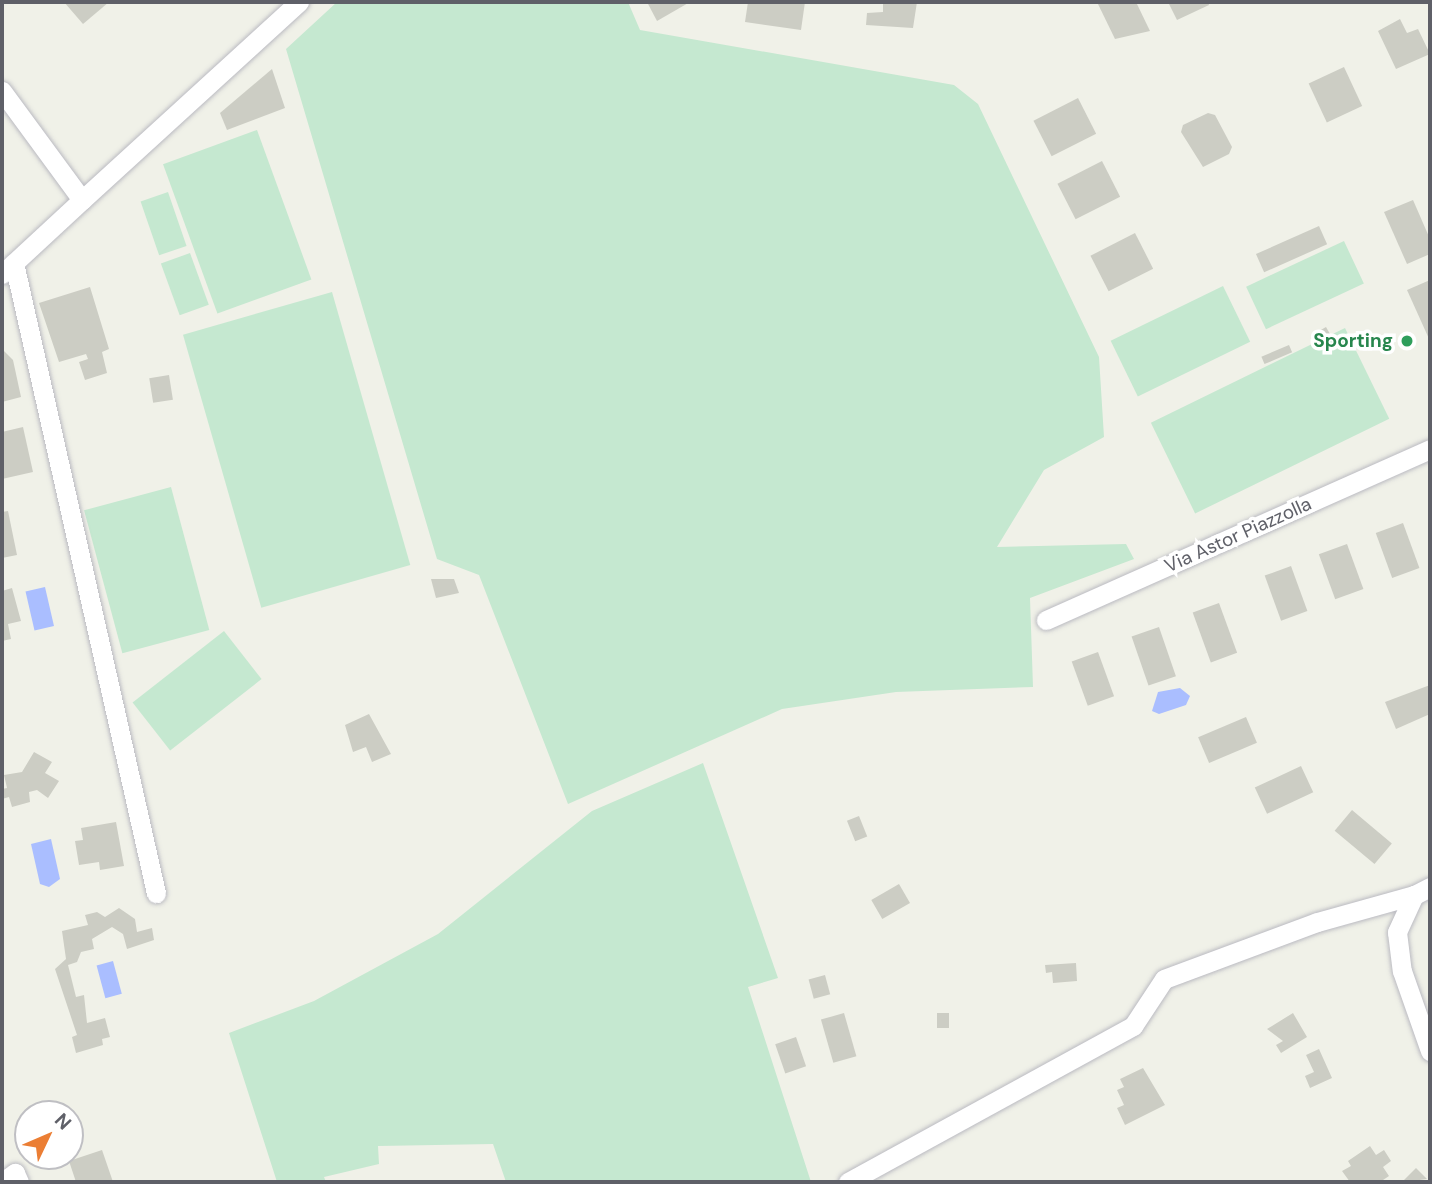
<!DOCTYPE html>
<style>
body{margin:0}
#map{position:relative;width:1432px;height:1184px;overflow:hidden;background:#f0f1e8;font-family:"DM Sans",sans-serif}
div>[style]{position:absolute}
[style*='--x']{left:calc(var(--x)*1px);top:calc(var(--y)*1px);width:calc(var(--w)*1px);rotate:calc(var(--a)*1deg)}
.green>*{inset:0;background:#c5e8d0;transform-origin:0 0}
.water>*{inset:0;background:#aabeff;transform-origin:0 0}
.building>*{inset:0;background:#cccdc4;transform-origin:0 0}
.roads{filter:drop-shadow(0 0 2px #babac1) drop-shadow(0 0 2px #babac1)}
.street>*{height:19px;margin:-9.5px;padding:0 9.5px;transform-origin:9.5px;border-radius:9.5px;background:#fff}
.dots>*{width:19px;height:19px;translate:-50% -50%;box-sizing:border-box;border:4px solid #fff;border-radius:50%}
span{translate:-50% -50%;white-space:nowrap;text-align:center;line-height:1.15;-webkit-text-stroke:7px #fff;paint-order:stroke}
.leisure-label{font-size:19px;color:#27864d;font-weight:700}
.right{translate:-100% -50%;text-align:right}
.street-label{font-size:19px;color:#5f6068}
.frame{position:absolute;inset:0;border:4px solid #5f6068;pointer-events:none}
.north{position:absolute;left:14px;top:1100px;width:70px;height:70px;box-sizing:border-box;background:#fff;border:2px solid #bfbfc3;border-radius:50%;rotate:46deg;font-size:19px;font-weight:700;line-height:28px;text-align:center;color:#5f6068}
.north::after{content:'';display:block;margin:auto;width:24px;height:32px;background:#eb7e34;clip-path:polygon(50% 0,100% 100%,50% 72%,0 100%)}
</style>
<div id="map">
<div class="green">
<div style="clip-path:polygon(337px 2px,628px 2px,640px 30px,954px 85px,978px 104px,1099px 357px,1104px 437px,1044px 470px,997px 547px,1126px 544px,1134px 559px,1030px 598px,1033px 687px,896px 692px,782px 709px,568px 804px,479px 575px,437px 559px,286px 49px)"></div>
<div style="left:257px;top:130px;width:159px;height:100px;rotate:70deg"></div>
<div style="left:168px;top:192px;width:57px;height:29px;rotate:71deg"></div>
<div style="left:1344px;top:241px;width:47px;height:108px;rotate:65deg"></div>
<div style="left:190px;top:253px;width:55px;height:31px;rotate:70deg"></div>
<div style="left:1223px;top:286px;width:62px;height:125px;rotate:64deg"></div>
<div style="left:332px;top:292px;width:284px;height:155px;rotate:74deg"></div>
<div style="left:1345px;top:328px;width:101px;height:216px;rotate:64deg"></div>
<div style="left:171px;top:487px;width:148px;height:90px;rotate:75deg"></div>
<div style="left:224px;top:631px;width:61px;height:116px;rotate:52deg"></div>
<div style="clip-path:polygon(703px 763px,778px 978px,748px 987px,811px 1182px,506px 1182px,493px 1144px,378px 1146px,379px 1164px,324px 1177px,326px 1182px,277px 1182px,229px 1033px,314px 1001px,438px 934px,592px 811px)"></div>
</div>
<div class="water">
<div style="left:45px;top:587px;width:40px;height:20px;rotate:77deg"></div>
<div style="clip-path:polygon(1180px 688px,1190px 696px,1186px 705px,1159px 714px,1152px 711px,1158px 692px)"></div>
<div style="clip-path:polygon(51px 839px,60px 879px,49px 887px,40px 884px,31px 844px)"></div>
<div style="left:113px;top:961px;width:34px;height:17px;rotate:75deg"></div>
</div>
<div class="building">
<div style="clip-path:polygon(64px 2px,109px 2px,83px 24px)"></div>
<div style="clip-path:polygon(647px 2px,690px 2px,657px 21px)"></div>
<div style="clip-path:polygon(748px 2px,805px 2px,801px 30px,745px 22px)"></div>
<div style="clip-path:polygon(883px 2px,917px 2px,913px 28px,866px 25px,867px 13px,883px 12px)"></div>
<div style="clip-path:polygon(1097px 2px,1136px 2px,1150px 31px,1115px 39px)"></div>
<div style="clip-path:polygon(1168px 2px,1208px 2px,1209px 5px,1177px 20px)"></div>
<div style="clip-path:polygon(1400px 19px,1407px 33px,1418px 29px,1430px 54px,1396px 69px,1378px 31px)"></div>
<div style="left:1344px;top:67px;width:43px;height:39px;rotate:65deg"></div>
<div style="clip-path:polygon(272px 69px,285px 108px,227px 130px,220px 113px)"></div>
<div style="left:1078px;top:98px;width:40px;height:50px;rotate:63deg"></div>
<div style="clip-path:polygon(1208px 113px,1215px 115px,1232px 147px,1229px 154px,1203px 167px,1181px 132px,1183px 125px)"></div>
<div style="left:1102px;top:161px;width:40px;height:50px;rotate:63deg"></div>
<div style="clip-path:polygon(1413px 200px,1430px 239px,1430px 254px,1407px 264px,1384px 212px)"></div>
<div style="left:1319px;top:226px;width:20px;height:69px;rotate:66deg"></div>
<div style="left:1135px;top:233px;width:40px;height:50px;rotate:63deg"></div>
<div style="clip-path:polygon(1430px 280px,1430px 341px,1407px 290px)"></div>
<div style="clip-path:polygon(90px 287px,109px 349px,102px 352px,107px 373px,85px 380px,79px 362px,88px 359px,86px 354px,59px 362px,39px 303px)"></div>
<div style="left:1326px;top:327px;width:8px;height:16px;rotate:60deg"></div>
<div style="left:1289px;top:345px;width:8px;height:30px;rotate:67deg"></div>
<div style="clip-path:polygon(2px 349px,13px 360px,21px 397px,2px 402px)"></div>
<div style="left:169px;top:375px;width:25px;height:20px;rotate:81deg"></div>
<div style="clip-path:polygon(23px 427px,33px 472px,2px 479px,2px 432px)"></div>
<div style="clip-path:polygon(8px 511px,17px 555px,2px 558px,2px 512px)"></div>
<div style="left:1403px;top:523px;width:48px;height:29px;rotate:70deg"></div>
<div style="left:1347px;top:544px;width:48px;height:30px;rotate:70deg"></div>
<div style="left:1291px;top:566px;width:48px;height:28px;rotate:70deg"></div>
<div style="clip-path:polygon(431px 579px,454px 579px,459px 593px,436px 598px)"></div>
<div style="clip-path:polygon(12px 588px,21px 621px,8px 624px,11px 639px,2px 641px,2px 591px)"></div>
<div style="left:1219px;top:603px;width:53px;height:28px;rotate:70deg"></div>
<div style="left:1159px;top:627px;width:52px;height:29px;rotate:71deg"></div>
<div style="left:1098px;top:652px;width:47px;height:28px;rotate:70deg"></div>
<div style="clip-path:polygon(1430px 685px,1430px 714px,1396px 729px,1385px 702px)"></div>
<div style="clip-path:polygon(369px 714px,391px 754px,372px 762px,366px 747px,353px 752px,345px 725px)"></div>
<div style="left:1246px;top:717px;width:28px;height:52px;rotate:67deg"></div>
<div style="clip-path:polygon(34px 752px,52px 762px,45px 773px,59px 781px,48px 798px,37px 790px,29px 792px,30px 802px,12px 807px,9px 797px,2px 799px,2px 789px,7px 788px,4px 775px,22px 772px)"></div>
<div style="left:1301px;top:766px;width:29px;height:51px;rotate:65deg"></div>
<div style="left:1352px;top:810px;width:52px;height:27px;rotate:40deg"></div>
<div style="left:859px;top:816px;width:22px;height:13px;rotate:68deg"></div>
<div style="clip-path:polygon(116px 822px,124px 866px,100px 870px,99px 862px,79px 865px,75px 841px,83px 840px,81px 828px)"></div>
<div style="left:899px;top:884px;width:22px;height:32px;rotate:60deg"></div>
<div style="clip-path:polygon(119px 908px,135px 919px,137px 932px,152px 928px,154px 940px,127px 949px,123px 934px,112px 927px,92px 939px,94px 949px,81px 952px,77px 962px,68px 965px,76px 997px,84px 995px,87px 1023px,105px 1018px,110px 1037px,102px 1039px,103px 1045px,76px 1053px,72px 1037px,77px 1035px,55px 969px,66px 959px,62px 931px,88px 925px,85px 915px,97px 912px,105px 917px)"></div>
<div style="clip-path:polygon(1076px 963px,1077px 981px,1053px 983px,1052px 972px,1046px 973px,1045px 965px)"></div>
<div style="left:825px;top:975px;width:20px;height:17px;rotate:75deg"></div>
<div style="left:844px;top:1013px;width:45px;height:24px;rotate:74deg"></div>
<div style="left:937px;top:1013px;width:12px;height:15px"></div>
<div style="clip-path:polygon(1293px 1013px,1307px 1037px,1281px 1053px,1276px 1045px,1283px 1041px,1267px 1029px)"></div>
<div style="left:796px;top:1037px;width:31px;height:22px;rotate:71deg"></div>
<div style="clip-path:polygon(1319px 1049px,1332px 1078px,1310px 1088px,1305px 1076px,1314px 1072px,1306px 1055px)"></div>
<div style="clip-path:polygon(1143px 1068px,1165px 1105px,1125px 1125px,1117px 1108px,1124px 1105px,1117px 1090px,1124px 1087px,1120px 1079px)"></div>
<div style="clip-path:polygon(1370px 1146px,1376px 1155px,1384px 1150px,1391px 1161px,1383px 1167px,1389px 1176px,1380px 1182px,1350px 1182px,1342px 1171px,1351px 1166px,1348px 1161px)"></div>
<div style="clip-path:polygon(102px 1150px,113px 1182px,76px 1182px,69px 1161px)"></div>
<div style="clip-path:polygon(1416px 1168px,1427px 1179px,1405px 1182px,1403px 1181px)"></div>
</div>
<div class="roads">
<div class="street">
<div style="--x:2;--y:91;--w:135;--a:53.7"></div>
<div style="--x:82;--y:200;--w:294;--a:-42.4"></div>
<div style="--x:14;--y:263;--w:646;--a:77.3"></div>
<div style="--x:2;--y:274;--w:109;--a:-42.8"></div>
<div style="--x:1046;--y:620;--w:420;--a:-24"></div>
<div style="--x:1430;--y:887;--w:18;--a:153"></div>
<div style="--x:1414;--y:895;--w:41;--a:114.7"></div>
<div style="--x:1397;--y:932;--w:39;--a:83"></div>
<div style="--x:1402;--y:971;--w:85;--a:70.7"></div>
<div style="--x:2;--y:1182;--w:16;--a:-35"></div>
<div style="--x:15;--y:1173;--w:10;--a:66"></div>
<div style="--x:848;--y:1182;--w:325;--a:-28.7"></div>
<div style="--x:1133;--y:1026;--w:56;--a:-56.6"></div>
<div style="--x:1164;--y:979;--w:163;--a:-20.4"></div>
<div style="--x:1317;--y:922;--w:101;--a:-15.6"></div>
</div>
</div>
<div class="dots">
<div style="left:1407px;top:341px;background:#2e9e5b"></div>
</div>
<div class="leisure-label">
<span class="right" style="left:1393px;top:341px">Sporting</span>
</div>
<div class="street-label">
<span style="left:1238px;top:535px;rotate:-24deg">Via Astor Piazzolla</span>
</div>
<div class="frame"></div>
<div class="north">N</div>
</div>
